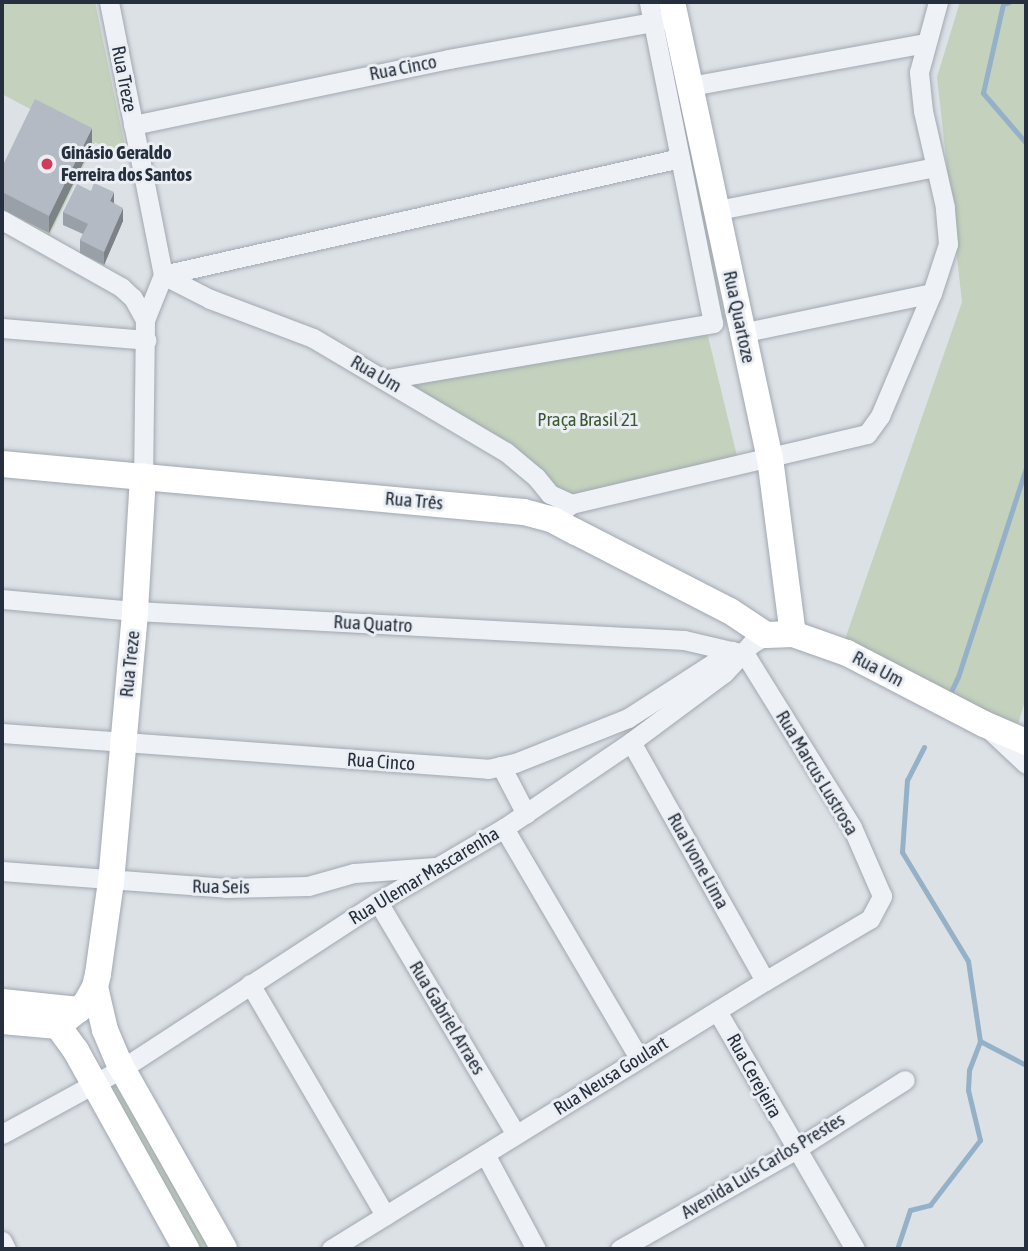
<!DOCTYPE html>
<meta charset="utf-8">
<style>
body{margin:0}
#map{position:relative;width:1028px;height:1251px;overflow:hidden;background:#dce1e6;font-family:"Asap Condensed",sans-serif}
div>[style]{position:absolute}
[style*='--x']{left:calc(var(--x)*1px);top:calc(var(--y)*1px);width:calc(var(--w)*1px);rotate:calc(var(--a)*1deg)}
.green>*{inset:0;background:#c3d1bd;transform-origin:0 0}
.stream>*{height:5px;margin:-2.5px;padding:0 2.5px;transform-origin:2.5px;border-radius:2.5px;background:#95b1c8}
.roads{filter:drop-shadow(0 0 2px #a1a8b0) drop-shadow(0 0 2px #a1a8b0)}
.street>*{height:19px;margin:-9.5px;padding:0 9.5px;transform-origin:9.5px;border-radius:9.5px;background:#eef1f5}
.secondary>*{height:26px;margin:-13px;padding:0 13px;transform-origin:13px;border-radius:13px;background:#fff}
.wall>*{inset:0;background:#9aa0a8}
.shaded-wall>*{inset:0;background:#7d8288}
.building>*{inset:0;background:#b3bac3}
.dots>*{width:19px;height:19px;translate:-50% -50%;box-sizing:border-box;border:4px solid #ebeff4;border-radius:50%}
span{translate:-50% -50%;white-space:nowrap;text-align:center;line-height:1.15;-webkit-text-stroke:6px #ebeff4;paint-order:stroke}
.street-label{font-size:19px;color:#252f3d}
.poi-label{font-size:19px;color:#252f3d;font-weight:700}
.left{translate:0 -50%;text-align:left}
.park-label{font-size:19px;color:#3c5932}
.frame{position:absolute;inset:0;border:4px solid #252f3d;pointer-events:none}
</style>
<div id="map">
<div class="green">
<div style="clip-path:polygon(2px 2px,95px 2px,128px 161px,95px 142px,48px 239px,2px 215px,2px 175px,34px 111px,2px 94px)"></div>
<div style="clip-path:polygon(960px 2px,1026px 2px,1026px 697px,1017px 728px,844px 642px,962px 302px,937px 77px)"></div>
<div style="clip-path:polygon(706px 328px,737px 456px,565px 497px,402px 385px)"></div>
<div style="left:117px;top:1079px;width:195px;height:21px;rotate:61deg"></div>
</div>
<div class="stream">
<div style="--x:1009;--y:2;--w:6;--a:162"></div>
<div style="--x:1003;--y:4;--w:91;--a:102.7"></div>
<div style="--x:983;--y:93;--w:66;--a:49.3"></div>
<div style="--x:948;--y:698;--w:23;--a:-65"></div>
<div style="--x:958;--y:677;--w:220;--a:-72"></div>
<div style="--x:924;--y:747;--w:37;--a:117"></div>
<div style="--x:907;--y:780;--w:72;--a:94"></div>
<div style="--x:902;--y:852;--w:127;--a:58.8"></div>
<div style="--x:968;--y:961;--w:81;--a:81.5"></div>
<div style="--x:980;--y:1041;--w:52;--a:27.6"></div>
<div style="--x:897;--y:1249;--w:41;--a:-71.6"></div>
<div style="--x:910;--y:1210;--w:21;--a:-14"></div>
<div style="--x:930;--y:1205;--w:82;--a:-52.4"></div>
<div style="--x:980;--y:1140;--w:51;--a:-103.5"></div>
<div style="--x:968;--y:1090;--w:20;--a:-87"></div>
<div style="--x:969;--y:1070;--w:31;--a:-69"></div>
</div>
<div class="roads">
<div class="street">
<div style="--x:109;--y:2;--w:278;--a:78.8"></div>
<div style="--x:163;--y:275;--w:48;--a:111.8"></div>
<div style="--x:691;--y:86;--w:238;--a:-10.4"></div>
<div style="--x:133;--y:125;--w:323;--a:-11.8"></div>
<div style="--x:449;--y:59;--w:219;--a:-10.3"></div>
<div style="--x:718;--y:210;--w:221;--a:-11.2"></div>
<div style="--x:2;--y:220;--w:137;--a:29.4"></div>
<div style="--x:121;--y:287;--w:16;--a:43"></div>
<div style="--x:133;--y:298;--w:25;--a:61"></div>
<div style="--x:145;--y:320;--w:156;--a:90.7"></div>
<div style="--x:163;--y:275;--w:530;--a:-12.75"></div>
<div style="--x:163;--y:275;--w:53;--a:27.1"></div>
<div style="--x:210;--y:299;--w:110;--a:20.7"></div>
<div style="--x:313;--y:338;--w:224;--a:30.6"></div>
<div style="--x:506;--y:452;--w:39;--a:40"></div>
<div style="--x:536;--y:477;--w:22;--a:51"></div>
<div style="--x:550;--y:494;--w:23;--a:25"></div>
<div style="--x:2;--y:328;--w:145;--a:4.7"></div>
<div style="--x:741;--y:333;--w:195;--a:-11.8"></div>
<div style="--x:387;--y:379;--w:331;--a:-9.7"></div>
<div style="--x:713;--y:323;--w:327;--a:-101.3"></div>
<div style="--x:553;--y:520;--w:24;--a:-42"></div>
<div style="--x:571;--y:504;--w:304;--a:-13.3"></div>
<div style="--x:867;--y:434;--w:22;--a:-54"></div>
<div style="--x:880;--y:416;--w:134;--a:-67.1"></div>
<div style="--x:932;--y:293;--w:52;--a:-71.9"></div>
<div style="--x:948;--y:244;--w:37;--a:-95"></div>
<div style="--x:945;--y:207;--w:98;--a:-102.9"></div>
<div style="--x:923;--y:111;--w:39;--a:-96"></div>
<div style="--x:919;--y:72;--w:73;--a:-74.8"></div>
<div style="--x:2;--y:599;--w:134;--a:5.2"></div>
<div style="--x:135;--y:611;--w:550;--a:3.02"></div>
<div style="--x:684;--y:640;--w:57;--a:13.3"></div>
<div style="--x:991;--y:731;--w:48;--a:43.3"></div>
<div style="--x:2;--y:733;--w:487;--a:4.2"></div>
<div style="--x:488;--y:769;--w:28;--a:-13"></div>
<div style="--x:515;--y:763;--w:122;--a:-21.7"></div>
<div style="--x:628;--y:718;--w:124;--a:-32.8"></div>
<div style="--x:631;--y:742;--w:274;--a:60.7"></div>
<div style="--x:501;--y:766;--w:54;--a:62.5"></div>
<div style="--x:504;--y:828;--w:267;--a:59.6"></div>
<div style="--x:2;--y:871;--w:225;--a:4.3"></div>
<div style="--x:226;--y:888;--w:82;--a:-1.4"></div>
<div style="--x:308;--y:886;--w:48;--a:-15.8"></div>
<div style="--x:354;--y:873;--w:81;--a:-4.2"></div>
<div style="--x:378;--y:902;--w:270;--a:59.3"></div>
<div style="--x:250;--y:984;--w:268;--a:59.7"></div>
<div style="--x:717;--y:1011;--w:275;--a:59.9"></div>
<div style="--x:2;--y:1134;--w:138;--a:-28.6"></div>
<div style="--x:123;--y:1068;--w:304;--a:-33.1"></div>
<div style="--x:378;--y:902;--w:146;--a:-30.4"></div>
<div style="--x:504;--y:828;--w:153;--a:-34.1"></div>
<div style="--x:631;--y:742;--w:116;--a:-36.6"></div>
<div style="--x:724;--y:673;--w:40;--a:-47"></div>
<div style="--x:751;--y:644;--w:17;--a:-31"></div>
<div style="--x:485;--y:1154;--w:108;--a:61.8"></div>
<div style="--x:2;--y:1241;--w:9;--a:63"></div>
<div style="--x:331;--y:1249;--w:510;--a:-31.7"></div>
<div style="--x:765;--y:981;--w:122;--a:-30.6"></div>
<div style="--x:870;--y:919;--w:26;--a:-62"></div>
<div style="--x:882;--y:896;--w:75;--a:-113.5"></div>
<div style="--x:852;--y:827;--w:205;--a:-121.8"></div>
<div style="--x:620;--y:1249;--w:201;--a:-29.5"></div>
<div style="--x:795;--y:1150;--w:130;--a:-32.5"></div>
</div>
<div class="secondary">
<div style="--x:672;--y:2;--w:466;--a:77.9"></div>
<div style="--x:770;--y:458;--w:177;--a:82.6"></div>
<div style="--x:2;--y:464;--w:524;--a:5.25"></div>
<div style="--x:524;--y:512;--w:30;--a:15"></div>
<div style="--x:553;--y:520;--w:26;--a:28"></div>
<div style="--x:576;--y:532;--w:173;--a:27.2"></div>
<div style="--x:730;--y:611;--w:43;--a:33.7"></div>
<div style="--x:766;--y:635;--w:27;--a:-2"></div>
<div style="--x:793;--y:634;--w:57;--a:19.4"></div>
<div style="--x:847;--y:653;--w:154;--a:27.4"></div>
<div style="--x:984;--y:724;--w:46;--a:23.2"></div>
<div style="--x:95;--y:987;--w:44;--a:76.9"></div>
<div style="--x:105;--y:1030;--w:38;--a:67"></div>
<div style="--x:120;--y:1065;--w:211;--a:60.5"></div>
<div style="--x:2;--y:1002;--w:77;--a:5.9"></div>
<div style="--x:2;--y:1021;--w:56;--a:5.1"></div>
<div style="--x:58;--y:1026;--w:36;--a:-39"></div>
<div style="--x:86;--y:1003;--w:18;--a:-61"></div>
<div style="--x:95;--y:987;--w:13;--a:-77"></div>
<div style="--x:98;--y:974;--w:93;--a:-82"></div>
<div style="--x:111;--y:882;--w:272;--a:-84.9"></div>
<div style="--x:135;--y:611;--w:135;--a:-86.6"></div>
<div style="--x:58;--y:1026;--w:31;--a:54"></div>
<div style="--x:76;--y:1051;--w:227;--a:60.9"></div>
</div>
</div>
<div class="wall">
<div style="clip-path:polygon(92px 145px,49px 233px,2px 209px,2px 167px)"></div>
<div style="clip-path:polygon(91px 191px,114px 203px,123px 221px,104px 265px,80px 253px,80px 240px,83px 234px,63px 225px,63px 212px)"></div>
</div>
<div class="shaded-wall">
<div style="clip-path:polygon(92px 128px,92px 145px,49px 233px,49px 216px)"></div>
<div style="clip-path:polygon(114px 192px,114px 205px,110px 201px)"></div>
<div style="clip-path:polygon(123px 208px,123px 221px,104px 265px,104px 252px)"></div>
</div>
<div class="building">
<div style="clip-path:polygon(35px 99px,92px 128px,49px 216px,2px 192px,2px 167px)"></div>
<div style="clip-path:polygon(94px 183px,114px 192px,110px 201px,123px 208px,104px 252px,80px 240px,88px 224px,63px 212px,77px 184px,91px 191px)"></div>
</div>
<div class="dots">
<div style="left:47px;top:164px;background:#d13b5a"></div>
</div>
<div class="street-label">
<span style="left:403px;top:68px;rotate:-11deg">Rua Cinco</span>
<span style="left:124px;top:79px;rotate:79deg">Rua Treze</span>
<span style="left:739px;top:317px;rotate:78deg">Rua Quartoze</span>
<span style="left:376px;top:374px;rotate:30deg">Rua Um</span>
<span style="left:414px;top:501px;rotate:5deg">Rua Três</span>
<span style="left:373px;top:624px;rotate:3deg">Rua Quatro</span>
<span style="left:130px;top:664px;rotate:-84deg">Rua Treze</span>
<span style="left:878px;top:669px;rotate:28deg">Rua Um</span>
<span style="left:381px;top:762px;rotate:4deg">Rua Cinco</span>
<span style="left:817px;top:773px;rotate:59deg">Rua Marcus Lustrosa</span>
<span style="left:698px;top:861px;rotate:61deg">Rua Ivone Lima</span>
<span style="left:424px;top:876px;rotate:-31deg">Rua Ulemar Mascarenha</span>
<span style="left:221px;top:887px;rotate:1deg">Rua Seis</span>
<span style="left:447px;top:1018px;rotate:59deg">Rua Gabriel Arraes</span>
<span style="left:611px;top:1076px;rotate:-32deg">Rua Neusa Goulart</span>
<span style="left:754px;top:1076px;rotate:61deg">Rua Cerejeira</span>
<span style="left:763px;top:1166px;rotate:-31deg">Avenida Luís Carlos Prestes</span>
</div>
<div class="poi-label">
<span class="left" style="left:61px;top:164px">Ginásio Geraldo<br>Ferreira dos Santos</span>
</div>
<div class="park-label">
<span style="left:588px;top:420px">Praça Brasil 21</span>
</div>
<div class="frame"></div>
</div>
